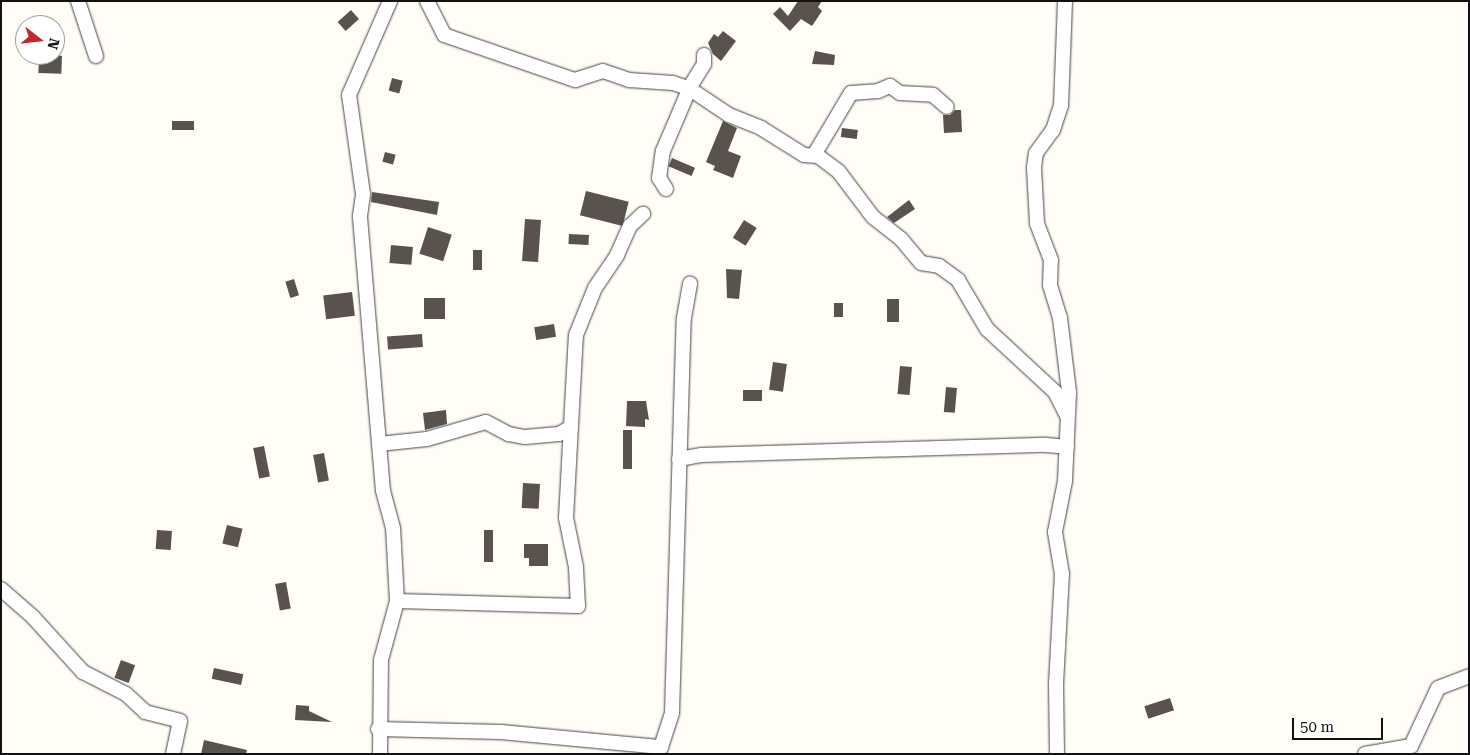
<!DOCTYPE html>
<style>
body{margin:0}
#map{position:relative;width:1470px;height:755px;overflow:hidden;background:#fffdf5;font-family:"Roboto Serif",serif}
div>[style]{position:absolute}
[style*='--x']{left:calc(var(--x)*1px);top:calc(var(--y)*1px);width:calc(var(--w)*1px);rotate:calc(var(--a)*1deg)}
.building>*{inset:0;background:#5a524d;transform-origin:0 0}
.roads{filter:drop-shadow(0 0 1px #444) drop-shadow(0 0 1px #444)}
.street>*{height:14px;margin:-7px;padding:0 7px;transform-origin:7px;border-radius:7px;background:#fff}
span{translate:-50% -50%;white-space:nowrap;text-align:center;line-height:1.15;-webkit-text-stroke:5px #fff;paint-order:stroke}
.frame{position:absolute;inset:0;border:2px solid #111;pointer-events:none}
.north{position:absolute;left:15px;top:15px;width:50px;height:50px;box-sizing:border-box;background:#fff;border:1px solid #a0a0a0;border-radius:50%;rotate:106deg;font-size:14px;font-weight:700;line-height:20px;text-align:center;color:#111}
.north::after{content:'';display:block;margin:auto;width:18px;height:22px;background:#c4262e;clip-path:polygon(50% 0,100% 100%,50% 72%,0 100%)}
.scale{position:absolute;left:1292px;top:718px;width:91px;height:22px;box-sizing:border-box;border:2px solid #111;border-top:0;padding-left:6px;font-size:15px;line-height:18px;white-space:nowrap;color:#111;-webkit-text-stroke:4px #fff;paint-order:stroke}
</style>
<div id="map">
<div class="building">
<div style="clip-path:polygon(798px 1px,822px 1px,818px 7px,822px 11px,812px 26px,801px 19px,790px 31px,773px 14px,780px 7px,788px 16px)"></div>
<div style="left:351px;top:10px;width:12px;height:18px;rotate:48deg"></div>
<div style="clip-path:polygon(723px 31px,736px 41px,721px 61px,713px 54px,708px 43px,714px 34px,718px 37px)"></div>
<div style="clip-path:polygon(815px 51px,835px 55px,834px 65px,812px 64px)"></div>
<div style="left:39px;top:55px;width:23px;height:18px;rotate:2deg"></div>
<div style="left:392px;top:78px;width:11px;height:13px;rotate:15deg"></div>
<div style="clip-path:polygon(955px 110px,961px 110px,962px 132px,944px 133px,943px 115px,950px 115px)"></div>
<div style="left:172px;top:121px;width:22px;height:9px"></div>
<div style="clip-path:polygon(723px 121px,737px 128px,728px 151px,741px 156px,733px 178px,713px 170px,715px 166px,706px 162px)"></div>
<div style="left:842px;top:128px;width:16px;height:9px;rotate:7deg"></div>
<div style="left:385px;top:152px;width:11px;height:10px;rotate:15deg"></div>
<div style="left:672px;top:158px;width:25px;height:9px;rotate:23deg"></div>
<div style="left:586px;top:191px;width:44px;height:25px;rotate:14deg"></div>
<div style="clip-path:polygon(372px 192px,439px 202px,437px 215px,371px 202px)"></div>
<div style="clip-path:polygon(909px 200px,915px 209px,894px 223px,887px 217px)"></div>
<div style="left:525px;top:219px;width:16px;height:42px;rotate:4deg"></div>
<div style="left:744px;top:220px;width:15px;height:21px;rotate:32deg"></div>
<div style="left:428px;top:227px;width:25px;height:28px;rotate:18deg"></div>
<div style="left:569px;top:234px;width:20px;height:10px;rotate:3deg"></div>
<div style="left:391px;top:245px;width:22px;height:18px;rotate:5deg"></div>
<div style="left:473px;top:250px;width:9px;height:20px"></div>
<div style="clip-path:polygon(726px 269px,742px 270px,739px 299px,727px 298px)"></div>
<div style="left:294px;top:279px;width:17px;height:9px;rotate:73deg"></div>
<div style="left:352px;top:292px;width:24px;height:29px;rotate:83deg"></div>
<div style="left:445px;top:298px;width:21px;height:21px;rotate:90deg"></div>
<div style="left:887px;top:299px;width:12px;height:23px"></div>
<div style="left:834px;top:303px;width:9px;height:14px"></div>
<div style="left:554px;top:324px;width:13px;height:20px;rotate:81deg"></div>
<div style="left:422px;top:334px;width:13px;height:35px;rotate:86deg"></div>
<div style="left:773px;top:362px;width:14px;height:28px;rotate:8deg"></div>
<div style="left:900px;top:366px;width:12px;height:28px;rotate:5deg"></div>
<div style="left:946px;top:387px;width:11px;height:25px;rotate:5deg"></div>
<div style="left:762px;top:390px;width:11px;height:19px;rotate:90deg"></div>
<div style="clip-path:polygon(627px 401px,646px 401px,649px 420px,645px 419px,645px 427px,626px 426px)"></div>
<div style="clip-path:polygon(446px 410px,447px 424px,425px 430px,423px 413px)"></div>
<div style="left:623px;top:430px;width:9px;height:39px"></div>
<div style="left:264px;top:446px;width:31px;height:11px;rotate:79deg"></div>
<div style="left:324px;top:453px;width:28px;height:11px;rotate:80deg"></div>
<div style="left:523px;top:483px;width:17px;height:25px;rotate:3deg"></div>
<div style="left:227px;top:525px;width:16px;height:19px;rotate:14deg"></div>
<div style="left:157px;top:530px;width:15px;height:19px;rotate:4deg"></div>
<div style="left:484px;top:530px;width:9px;height:32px"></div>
<div style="clip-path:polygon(524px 544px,548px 544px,548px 566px,529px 566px,529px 558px,524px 558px)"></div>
<div style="left:286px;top:582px;width:27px;height:11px;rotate:80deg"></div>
<div style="left:121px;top:660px;width:15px;height:19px;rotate:20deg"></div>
<div style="left:214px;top:668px;width:30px;height:11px;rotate:12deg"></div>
<div style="left:1170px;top:698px;width:13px;height:27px;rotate:72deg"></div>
<div style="clip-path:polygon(296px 705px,309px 706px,309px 711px,332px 722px,295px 720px)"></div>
<div style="clip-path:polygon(204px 740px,247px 750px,246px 754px,201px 754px)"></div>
</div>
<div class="roads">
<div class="street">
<div style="--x:78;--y:1;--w:58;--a:71.9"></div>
<div style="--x:427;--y:1;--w:38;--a:63"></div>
<div style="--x:444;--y:35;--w:139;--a:19"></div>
<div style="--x:575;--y:80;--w:29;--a:-18"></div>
<div style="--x:603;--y:71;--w:28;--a:19"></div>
<div style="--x:629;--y:80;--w:44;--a:3.9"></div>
<div style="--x:673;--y:83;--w:18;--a:19"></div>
<div style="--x:690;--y:89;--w:47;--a:33.7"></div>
<div style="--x:729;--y:115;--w:35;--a:22"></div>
<div style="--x:761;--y:128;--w:51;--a:32.1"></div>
<div style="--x:804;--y:155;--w:14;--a:4"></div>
<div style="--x:818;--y:156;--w:26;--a:37"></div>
<div style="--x:839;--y:172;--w:56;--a:52.9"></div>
<div style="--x:873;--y:217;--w:36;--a:38"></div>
<div style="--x:901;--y:239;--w:31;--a:50"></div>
<div style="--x:921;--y:263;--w:18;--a:9"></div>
<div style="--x:939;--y:266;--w:24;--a:36"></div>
<div style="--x:958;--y:280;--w:57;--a:59.4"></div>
<div style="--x:987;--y:329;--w:93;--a:42.8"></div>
<div style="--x:1055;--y:392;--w:27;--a:63"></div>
<div style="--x:814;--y:155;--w:72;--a:-59.2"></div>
<div style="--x:851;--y:93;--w:27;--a:-4"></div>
<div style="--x:878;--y:91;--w:13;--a:-23"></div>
<div style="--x:890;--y:86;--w:12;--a:35"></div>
<div style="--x:900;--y:93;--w:33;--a:3"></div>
<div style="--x:933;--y:95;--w:18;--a:41"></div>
<div style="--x:666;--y:189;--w:13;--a:-122"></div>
<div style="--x:659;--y:178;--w:27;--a:-82"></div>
<div style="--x:663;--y:151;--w:72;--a:-67"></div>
<div style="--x:691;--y:85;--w:25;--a:-58"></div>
<div style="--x:704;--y:64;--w:9;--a:-90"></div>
<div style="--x:379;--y:444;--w:48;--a:-5.9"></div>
<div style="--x:427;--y:439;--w:61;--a:-16.1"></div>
<div style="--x:486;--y:422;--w:26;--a:28"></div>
<div style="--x:509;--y:434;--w:16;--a:11"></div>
<div style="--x:525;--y:437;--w:34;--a:-5"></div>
<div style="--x:559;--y:434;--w:14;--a:-30"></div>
<div style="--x:679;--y:459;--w:22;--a:-10"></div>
<div style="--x:701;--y:455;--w:345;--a:-1.7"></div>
<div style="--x:1046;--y:445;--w:21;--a:5"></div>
<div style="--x:1;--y:589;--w:41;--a:41.1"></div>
<div style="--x:32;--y:616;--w:76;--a:47.7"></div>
<div style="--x:83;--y:672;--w:48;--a:27.1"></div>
<div style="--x:126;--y:694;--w:26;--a:43"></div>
<div style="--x:145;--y:712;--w:36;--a:14"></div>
<div style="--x:180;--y:721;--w:34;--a:102"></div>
<div style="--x:397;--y:601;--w:181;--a:1.6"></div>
<div style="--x:578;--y:606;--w:39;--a:-93"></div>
<div style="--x:576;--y:567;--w:50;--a:-101.5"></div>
<div style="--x:566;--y:518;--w:183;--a:-86.9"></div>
<div style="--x:576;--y:335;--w:51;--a:-68"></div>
<div style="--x:595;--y:288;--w:40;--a:-56"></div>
<div style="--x:617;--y:255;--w:32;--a:-66"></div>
<div style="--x:630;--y:226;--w:18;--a:-43"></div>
<div style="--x:378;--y:729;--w:123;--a:1.4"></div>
<div style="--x:501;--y:732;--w:161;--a:5.4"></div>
<div style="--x:661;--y:747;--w:36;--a:-72"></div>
<div style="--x:672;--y:713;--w:395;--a:-88.3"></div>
<div style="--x:684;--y:318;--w:35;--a:-80"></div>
<div style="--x:380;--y:754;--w:94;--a:-89.4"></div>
<div style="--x:381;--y:660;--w:61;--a:-74.8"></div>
<div style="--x:397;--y:601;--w:73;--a:-93.1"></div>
<div style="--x:393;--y:528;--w:38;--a:-105"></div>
<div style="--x:383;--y:491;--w:276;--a:-94.8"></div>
<div style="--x:360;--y:216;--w:22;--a:-82"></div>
<div style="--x:363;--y:194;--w:100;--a:-98"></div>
<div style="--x:349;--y:95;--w:103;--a:-66.4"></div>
<div style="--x:1057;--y:754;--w:70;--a:-90.8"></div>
<div style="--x:1056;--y:684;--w:110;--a:-86.9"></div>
<div style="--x:1062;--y:574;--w:43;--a:-99.5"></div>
<div style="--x:1055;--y:532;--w:52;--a:-78.9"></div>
<div style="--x:1065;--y:481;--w:89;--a:-87.4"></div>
<div style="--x:1069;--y:392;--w:75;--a:-96.9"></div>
<div style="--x:1060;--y:318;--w:34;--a:-107"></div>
<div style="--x:1050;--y:285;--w:25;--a:-88"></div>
<div style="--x:1051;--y:260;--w:40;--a:-111"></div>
<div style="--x:1037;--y:223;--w:56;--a:-93.1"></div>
<div style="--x:1034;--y:167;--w:14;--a:-82"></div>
<div style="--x:1036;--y:153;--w:29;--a:-54"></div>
<div style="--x:1053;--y:130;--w:25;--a:-72"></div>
<div style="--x:1061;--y:106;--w:105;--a:-87.8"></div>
<div style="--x:1365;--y:754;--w:47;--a:-9.9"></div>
<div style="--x:1411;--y:746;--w:64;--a:-65"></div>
<div style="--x:1438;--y:688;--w:33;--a:-21"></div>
</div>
</div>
<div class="frame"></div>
<div class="north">N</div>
<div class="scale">50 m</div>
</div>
